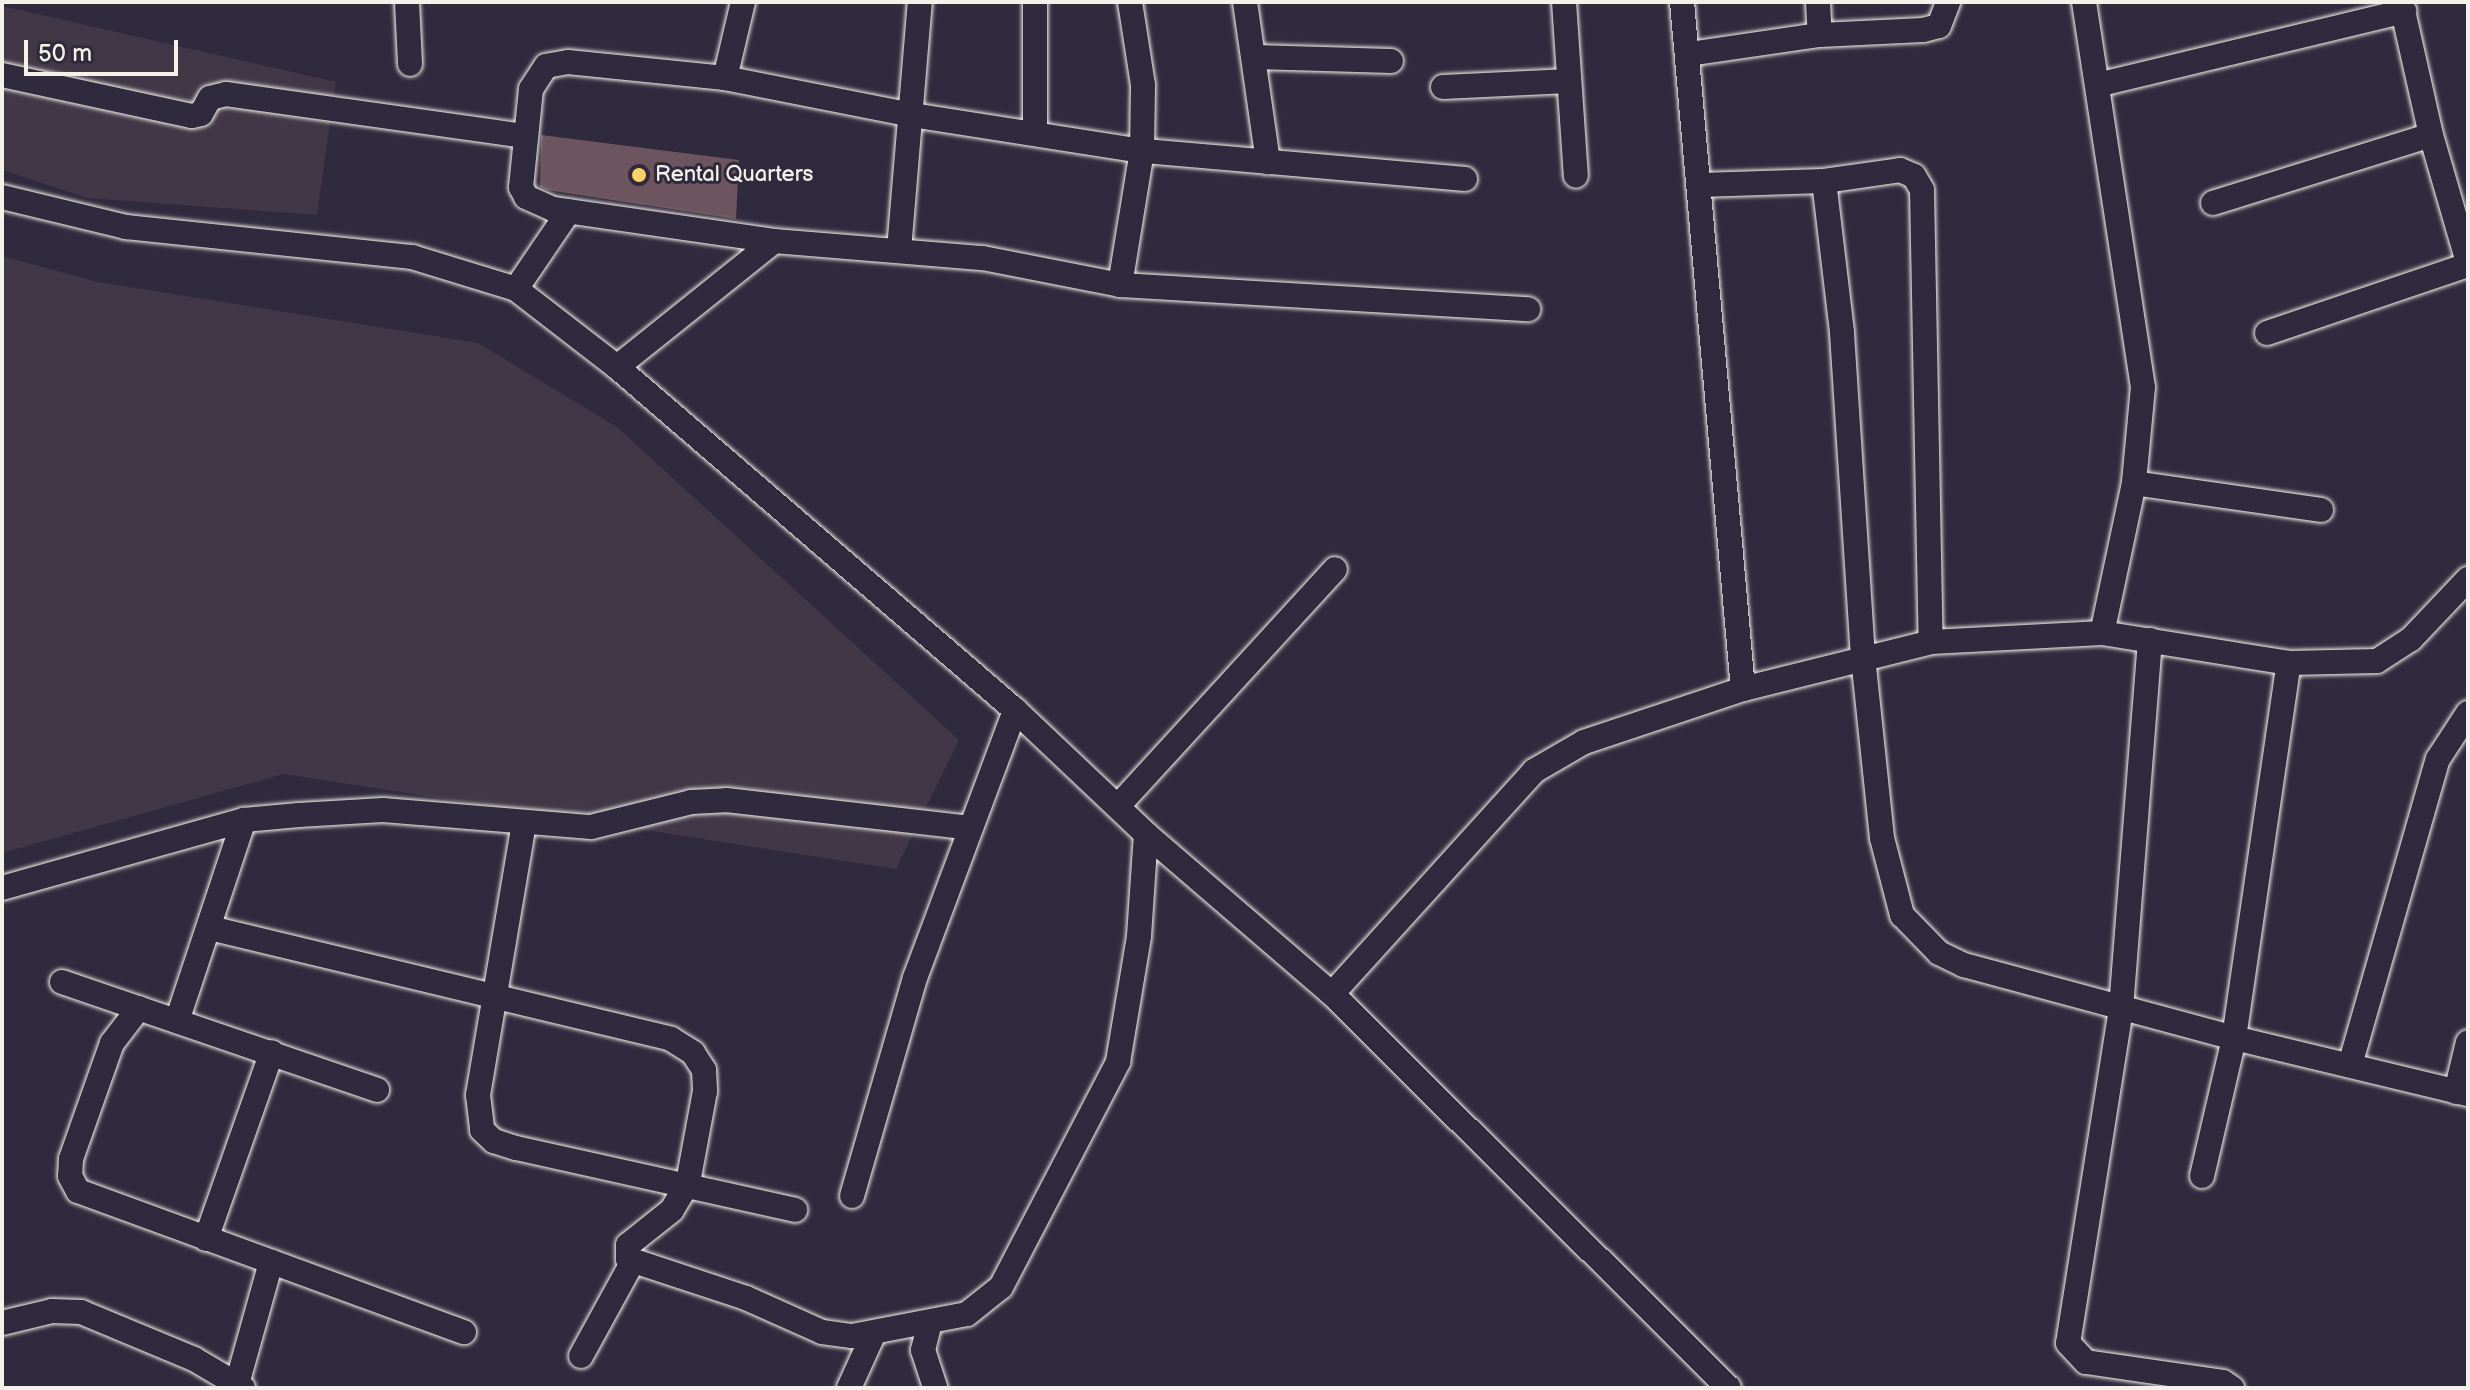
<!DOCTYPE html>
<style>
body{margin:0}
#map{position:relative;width:2470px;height:1390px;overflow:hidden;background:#2f2a3d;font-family:"Balsamiq Sans",sans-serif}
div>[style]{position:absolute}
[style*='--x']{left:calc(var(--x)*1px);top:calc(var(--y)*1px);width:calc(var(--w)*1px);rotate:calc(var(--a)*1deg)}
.built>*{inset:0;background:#413747}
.building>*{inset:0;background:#6c555f}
.roads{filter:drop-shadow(0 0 2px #f4f1e8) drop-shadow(0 0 2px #f4f1e8)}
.minor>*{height:24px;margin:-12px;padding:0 12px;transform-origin:12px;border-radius:12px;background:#2f2a3d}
.dots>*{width:22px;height:22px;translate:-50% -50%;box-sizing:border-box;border:4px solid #2f2a3d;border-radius:50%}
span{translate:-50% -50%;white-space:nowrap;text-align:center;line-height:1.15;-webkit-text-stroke:6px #2f2a3d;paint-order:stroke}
.poi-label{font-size:22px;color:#f4f1e8}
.left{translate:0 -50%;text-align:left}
.frame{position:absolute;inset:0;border:4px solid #f4f1e8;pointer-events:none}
.scale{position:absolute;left:24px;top:40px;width:154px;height:36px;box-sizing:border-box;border:4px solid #f4f1e8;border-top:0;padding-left:10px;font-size:24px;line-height:28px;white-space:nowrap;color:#f4f1e8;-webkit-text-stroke:6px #2f2a3d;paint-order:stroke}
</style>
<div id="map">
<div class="built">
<div style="clip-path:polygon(2px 6px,336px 82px,317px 215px,87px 198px,2px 170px)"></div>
<div style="clip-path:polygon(2px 256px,98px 282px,478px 343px,617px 427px,959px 740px,896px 869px,284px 774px,2px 853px)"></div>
</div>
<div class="building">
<div style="clip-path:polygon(541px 135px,739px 160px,736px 219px,547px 190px,540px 187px)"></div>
</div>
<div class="roads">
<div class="minor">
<div style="--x:407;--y:2;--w:62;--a:87.2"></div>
<div style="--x:1245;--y:2;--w:162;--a:81.8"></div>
<div style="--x:1564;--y:2;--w:174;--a:86.1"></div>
<div style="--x:1682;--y:2;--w:690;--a:84.93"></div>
<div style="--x:1818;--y:2;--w:33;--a:87"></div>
<div style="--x:2084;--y:2;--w:389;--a:81.3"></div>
<div style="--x:2143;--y:387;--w:96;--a:95.4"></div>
<div style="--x:2134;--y:483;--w:153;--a:102"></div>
<div style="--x:2401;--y:2;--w:136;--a:77.3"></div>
<div style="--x:2431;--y:135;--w:132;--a:73.8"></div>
<div style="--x:1689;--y:54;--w:132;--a:-8.3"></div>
<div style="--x:1820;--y:35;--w:103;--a:-2.8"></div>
<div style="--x:1923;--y:30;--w:16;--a:-14"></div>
<div style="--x:1939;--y:26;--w:26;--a:-69"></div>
<div style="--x:1255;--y:57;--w:136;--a:1.7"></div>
<div style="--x:2;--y:75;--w:194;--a:12.2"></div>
<div style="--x:192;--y:116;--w:9;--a:-13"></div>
<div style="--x:201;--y:114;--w:18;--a:-61"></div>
<div style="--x:210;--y:98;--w:16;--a:-14"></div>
<div style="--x:226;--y:94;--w:302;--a:8"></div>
<div style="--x:725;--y:78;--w:78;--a:-76.7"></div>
<div style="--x:2101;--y:84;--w:312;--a:-13.5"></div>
<div style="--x:1443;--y:87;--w:126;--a:-2.7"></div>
<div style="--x:1035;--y:132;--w:130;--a:-90"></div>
<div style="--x:1465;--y:179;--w:324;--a:-175"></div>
<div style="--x:1142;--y:151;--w:233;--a:-171.1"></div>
<div style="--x:912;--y:115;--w:191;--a:-168.8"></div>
<div style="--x:725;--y:78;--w:158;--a:-174.2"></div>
<div style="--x:568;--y:62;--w:22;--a:170"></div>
<div style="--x:546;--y:66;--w:27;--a:123"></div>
<div style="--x:531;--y:89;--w:99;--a:95.8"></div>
<div style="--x:521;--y:187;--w:11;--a:63"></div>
<div style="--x:526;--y:197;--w:30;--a:24"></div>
<div style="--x:553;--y:209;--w:223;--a:8.2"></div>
<div style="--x:774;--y:241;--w:210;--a:4.7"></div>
<div style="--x:983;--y:258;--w:140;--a:11.1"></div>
<div style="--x:1120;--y:285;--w:409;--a:3.4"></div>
<div style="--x:1824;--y:181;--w:153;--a:83.2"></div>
<div style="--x:1842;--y:333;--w:325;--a:86.3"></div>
<div style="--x:1863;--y:657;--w:182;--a:84"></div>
<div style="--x:1882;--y:838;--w:80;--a:75.4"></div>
<div style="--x:1902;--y:915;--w:53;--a:45.8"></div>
<div style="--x:1939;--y:953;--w:28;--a:26"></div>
<div style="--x:1964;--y:965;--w:280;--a:15.1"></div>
<div style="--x:2234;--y:1038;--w:241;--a:13.5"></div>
<div style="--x:1700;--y:185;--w:124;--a:-1.8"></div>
<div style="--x:1824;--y:181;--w:77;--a:-8.2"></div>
<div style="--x:1900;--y:170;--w:15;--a:23"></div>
<div style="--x:1914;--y:176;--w:16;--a:60"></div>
<div style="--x:1922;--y:190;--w:452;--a:88.9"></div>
<div style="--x:2;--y:197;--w:128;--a:13.6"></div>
<div style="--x:126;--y:227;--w:288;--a:6"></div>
<div style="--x:412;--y:257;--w:109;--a:17.1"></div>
<div style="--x:516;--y:289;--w:128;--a:37.7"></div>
<div style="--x:617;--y:367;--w:525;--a:40.76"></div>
<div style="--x:1015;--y:710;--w:180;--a:43.4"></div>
<div style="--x:1146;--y:834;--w:245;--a:40.7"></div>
<div style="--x:1332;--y:994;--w:559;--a:44.78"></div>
<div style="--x:2213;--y:203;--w:228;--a:-17.3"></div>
<div style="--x:899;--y:250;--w:249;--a:-85.2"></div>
<div style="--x:1120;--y:285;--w:136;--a:-80.7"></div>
<div style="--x:1142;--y:151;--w:66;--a:-89.1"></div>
<div style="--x:1143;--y:85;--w:84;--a:-98.9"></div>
<div style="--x:516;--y:289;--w:94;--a:-55.8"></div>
<div style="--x:2267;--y:333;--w:212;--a:-18.7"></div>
<div style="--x:617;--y:367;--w:201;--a:-38.7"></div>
<div style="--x:2134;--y:483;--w:189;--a:8.2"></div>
<div style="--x:2150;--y:640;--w:370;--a:94.5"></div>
<div style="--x:2121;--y:1009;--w:338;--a:99"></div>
<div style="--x:2068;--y:1343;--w:26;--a:47"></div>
<div style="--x:2086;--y:1362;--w:138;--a:8.3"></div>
<div style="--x:2223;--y:1382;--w:11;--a:34"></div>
<div style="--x:1118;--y:806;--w:321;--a:-47.5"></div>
<div style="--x:524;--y:823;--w:276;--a:99.6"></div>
<div style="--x:478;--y:1095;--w:35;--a:83"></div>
<div style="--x:482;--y:1130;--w:16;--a:43"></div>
<div style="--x:494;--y:1141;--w:23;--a:18"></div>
<div style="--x:516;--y:1148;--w:286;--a:12.5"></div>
<div style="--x:2;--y:888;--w:251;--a:-15.7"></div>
<div style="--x:244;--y:820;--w:55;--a:-5.2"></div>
<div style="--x:299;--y:815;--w:84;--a:-3.4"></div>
<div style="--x:383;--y:810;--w:209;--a:4.7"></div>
<div style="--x:591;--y:827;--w:103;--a:-14"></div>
<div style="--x:691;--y:802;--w:35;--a:-3"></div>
<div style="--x:726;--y:800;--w:246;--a:6.5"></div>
<div style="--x:210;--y:928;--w:474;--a:13.5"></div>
<div style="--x:671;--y:1039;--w:26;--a:32"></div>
<div style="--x:693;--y:1053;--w:20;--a:57"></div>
<div style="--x:704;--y:1070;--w:21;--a:87"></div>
<div style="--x:705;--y:1091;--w:94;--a:100.5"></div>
<div style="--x:688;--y:1183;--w:31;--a:121"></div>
<div style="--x:672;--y:1210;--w:56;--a:141.5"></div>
<div style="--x:628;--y:1245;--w:14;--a:90"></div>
<div style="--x:628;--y:1259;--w:124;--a:18.3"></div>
<div style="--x:746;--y:1298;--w:83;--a:24.1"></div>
<div style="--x:822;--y:1332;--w:30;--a:8"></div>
<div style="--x:852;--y:1336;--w:117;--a:-10.8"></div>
<div style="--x:967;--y:1314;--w:43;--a:-38.5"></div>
<div style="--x:1001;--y:1287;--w:254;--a:-62.5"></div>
<div style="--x:1118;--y:1062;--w:128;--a:-80.5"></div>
<div style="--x:1139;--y:936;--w:102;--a:-86.1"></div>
<div style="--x:62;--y:982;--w:333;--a:18.9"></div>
<div style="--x:1332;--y:994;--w:301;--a:-47.8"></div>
<div style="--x:1534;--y:771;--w:58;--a:-30.1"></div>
<div style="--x:1584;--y:742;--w:168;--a:-18.4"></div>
<div style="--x:1743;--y:689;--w:194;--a:-14"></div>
<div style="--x:1931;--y:642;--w:171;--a:-3"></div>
<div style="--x:2102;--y:633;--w:189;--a:9.1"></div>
<div style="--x:2289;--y:663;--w:88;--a:-1.3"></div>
<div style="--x:2377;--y:661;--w:40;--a:-32.9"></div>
<div style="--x:2411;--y:639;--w:83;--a:-46.5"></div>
<div style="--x:139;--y:1008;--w:44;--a:127.6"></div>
<div style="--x:112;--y:1043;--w:123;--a:109.5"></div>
<div style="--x:71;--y:1159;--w:17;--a:93"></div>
<div style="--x:70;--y:1176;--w:17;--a:62"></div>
<div style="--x:78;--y:1191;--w:411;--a:20.1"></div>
<div style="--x:177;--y:1021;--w:212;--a:-71.6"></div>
<div style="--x:2350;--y:1065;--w:318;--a:-74"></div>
<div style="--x:2438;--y:759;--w:55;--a:-56.9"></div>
<div style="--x:2456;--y:1092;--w:51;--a:-76.5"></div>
<div style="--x:2202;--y:1176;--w:142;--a:-76.9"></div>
<div style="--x:2234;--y:1038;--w:379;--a:-81.7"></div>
<div style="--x:852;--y:1196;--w:227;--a:-73.9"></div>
<div style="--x:915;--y:978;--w:286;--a:-69.5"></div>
<div style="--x:206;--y:1239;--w:198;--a:-70.6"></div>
<div style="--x:930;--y:1322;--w:29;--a:104"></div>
<div style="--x:923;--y:1350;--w:40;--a:72"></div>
<div style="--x:2;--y:1323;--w:51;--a:-13.5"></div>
<div style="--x:52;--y:1311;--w:29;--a:2"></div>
<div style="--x:81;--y:1312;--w:122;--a:22.6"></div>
<div style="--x:194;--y:1359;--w:57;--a:30.6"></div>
<div style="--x:581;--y:1356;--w:106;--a:-61.3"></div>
<div style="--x:237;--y:1384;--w:127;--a:-74.4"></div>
<div style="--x:849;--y:1388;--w:60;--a:-65.6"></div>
</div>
</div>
<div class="dots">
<div style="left:639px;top:175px;background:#ffd166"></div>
</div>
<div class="poi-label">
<span class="left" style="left:655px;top:175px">Rental Quarters</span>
</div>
<div class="frame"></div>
<div class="scale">50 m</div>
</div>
